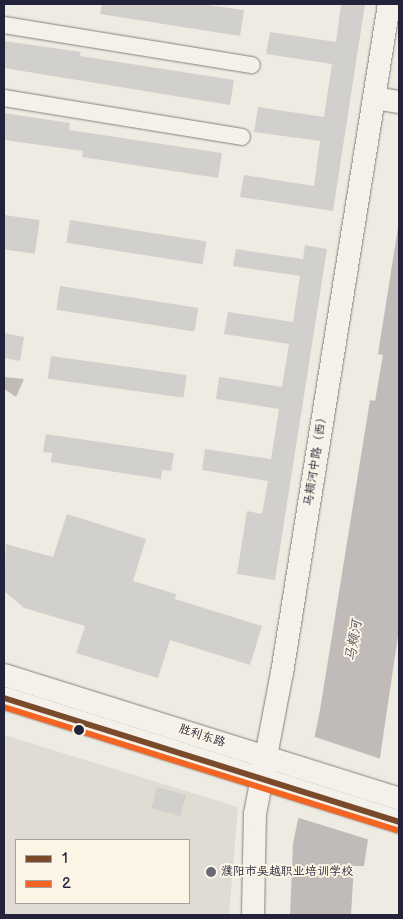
<!DOCTYPE html>
<meta charset="utf-8">
<style>
body{margin:0}
#map{position:relative;width:403px;height:919px;overflow:hidden;background:#eeebe3;font-family:"Balsamiq Sans","LXGW WenKai TC",sans-serif}
div>[style]{position:absolute}
[style*='--x']{left:calc(var(--x)*1px);top:calc(var(--y)*1px);width:calc(var(--w)*1px);rotate:calc(var(--a)*1deg)}
.built>*{inset:0;background:#e0dcd4}
.water>*{inset:0;background:#c0bbb8}
.pier>*{inset:0;background:#eeebe3}
.building>*{inset:0;background:#d2d0cc;transform-origin:0 0}
.roads{filter:drop-shadow(0 0 1px #828182) drop-shadow(0 0 1px #828182)}
.street>*{height:16px;margin:-8px;padding:0 8px;transform-origin:8px;border-radius:8px;background:#f4f1eb}
.secondary>*{height:22px;margin:-11px;padding:0 11px;transform-origin:11px;border-radius:11px;background:#f4f1eb}
.bus-1>*{height:6px;margin:-3px;padding:0 3px;transform-origin:3px;border-radius:3px;background:#7a4b2a}
.bus-2>*{height:6px;margin:-3px;padding:0 3px;transform-origin:3px;border-radius:3px;background:#f26522}
.dots>*{width:14px;height:14px;translate:-50% -50%;box-sizing:border-box;border:2px solid #fcf5e5;border-radius:50%}
span{translate:-50% -50%;white-space:nowrap;text-align:center;line-height:1.15;-webkit-text-stroke:4px #fcf5e5;paint-order:stroke}
.street-label{font-size:12px;color:#22223b}
.poi-label{font-size:12px;color:#22223b}
.left{translate:0 -50%;text-align:left}
.water-label{font-size:14px;color:#525160;font-style:italic}
.frame{position:absolute;inset:0;border:5px solid #22223b;pointer-events:none}
.legend{position:absolute;left:15px;top:839px;width:175px;height:65px;box-sizing:border-box;background:#fcf5e5;border:1px solid #a5a1a1;margin:0;padding:6px 9px;list-style:none;font-size:15px;color:#22223b}
.legend li{display:flex;align-items:center;gap:10px;height:25px}
.legend b{width:25px;border:1px solid #a5a1a1}
</style>
<div id="map">
<div class="built">
<div style="clip-path:polygon(evenodd,4px 735px,238px 807px,229px 915px,4px 915px,4px 735px,16px 840px,189px 840px,189px 903px,16px 903px,16px 840px)"></div>
</div>
<div class="water">
<div style="clip-path:polygon(399px 221px,399px 629px,364px 866px,354px 866px,351px 915px,290px 915px,293px 844px,320px 710px,370px 400px,375px 401px,383px 355px,378px 354px)"></div>
<div style="clip-path:polygon(4px 377px,24px 379px,16px 397px,4px 389px)"></div>
</div>
<div class="pier">
<div style="clip-path:polygon(312px 736px,381px 759px,370px 840px,296px 817px)"></div>
</div>
<div class="building">
<div style="clip-path:polygon(102px 4px,200px 4px,244px 10px,240px 36px,100px 14px)"></div>
<div style="clip-path:polygon(341px 4px,365px 4px,333px 211px,240px 197px,244px 175px,314px 186px,320px 141px,254px 132px,258px 107px,324px 117px,332px 64px,266px 54px,270px 32px,336px 42px)"></div>
<div style="clip-path:polygon(4px 41px,81px 52px,80px 56px,234px 80px,230px 105px,4px 68px)"></div>
<div style="clip-path:polygon(4px 113px,70px 123px,69px 130px,222px 153px,218px 178px,82px 157px,83px 151px,4px 140px)"></div>
<div style="left:4px;top:215px;width:36px;height:34px;rotate:8deg"></div>
<div style="left:70px;top:220px;width:138px;height:23px;rotate:9deg"></div>
<div style="clip-path:polygon(305px 245px,327px 249px,275px 580px,237px 574px,247px 511px,262px 514px,268px 481px,202px 470px,205px 449px,271px 459px,279px 409px,216px 399px,219px 377px,282px 387px,289px 344px,224px 334px,228px 312px,293px 322px,300px 276px,233px 266px,236px 249px,303px 259px)"></div>
<div style="left:60px;top:286px;width:140px;height:24px;rotate:9deg"></div>
<div style="clip-path:polygon(4px 333px,24px 337px,20px 361px,4px 358px)"></div>
<div style="left:51px;top:356px;width:137px;height:23px;rotate:8deg"></div>
<div style="clip-path:polygon(46px 434px,174px 453px,171px 471px,162px 470px,161px 479px,51px 462px,52px 453px,43px 452px)"></div>
<div style="clip-path:polygon(67px 514px,146px 539px,133px 581px,176px 594px,175px 599px,262px 626px,250px 665px,170px 640px,158px 678px,76px 653px,85px 626px,24px 608px,4px 591px,6px 544px,53px 557px)"></div>
<div style="left:157px;top:787px;width:30px;height:22px;rotate:15deg"></div>
</div>
<div class="roads">
<div class="street">
<div style="--x:4;--y:25;--w:251;--a:9.2"></div>
<div style="--x:4;--y:98;--w:241;--a:9.3"></div>
</div>
<div class="secondary">
<div style="--x:374;--y:98;--w:25;--a:9"></div>
<div style="--x:4;--y:675;--w:414;--a:17.4"></div>
<div style="--x:4;--y:698;--w:414;--a:17.4"></div>
<div style="--x:253;--y:915;--w:101;--a:-88.9"></div>
<div style="--x:255;--y:814;--w:144;--a:-79.2"></div>
<div style="--x:282;--y:673;--w:678;--a:-80.91"></div>
</div>
</div>
<div class="bus-1">
<div style="--x:4;--y:698;--w:414;--a:17.4"></div>
</div>
<div class="bus-2">
<div style="--x:4;--y:707;--w:411;--a:17.4"></div>
</div>
<div class="dots">
<div style="left:79px;top:730px;background:#22223b"></div>
<div style="left:211px;top:872px;background:#696876"></div>
</div>
<div class="street-label">
<span style="left:316px;top:459px;rotate:-81deg">马颊河中路（西）</span>
<span style="left:202px;top:736px;rotate:18deg">胜利东路</span>
</div>
<div class="poi-label">
<span class="left" style="left:221px;top:872px">濮阳市吴越职业培训学校</span>
</div>
<div class="water-label">
<span style="left:354px;top:641px;rotate:-81deg">马颊河</span>
</div>
<div class="frame"></div>
<ul class="legend">
<li><b style="height:6px;background:#7a4b2a"></b>1</li>
<li><b style="height:6px;background:#f26522"></b>2</li>
</ul>
</div>
